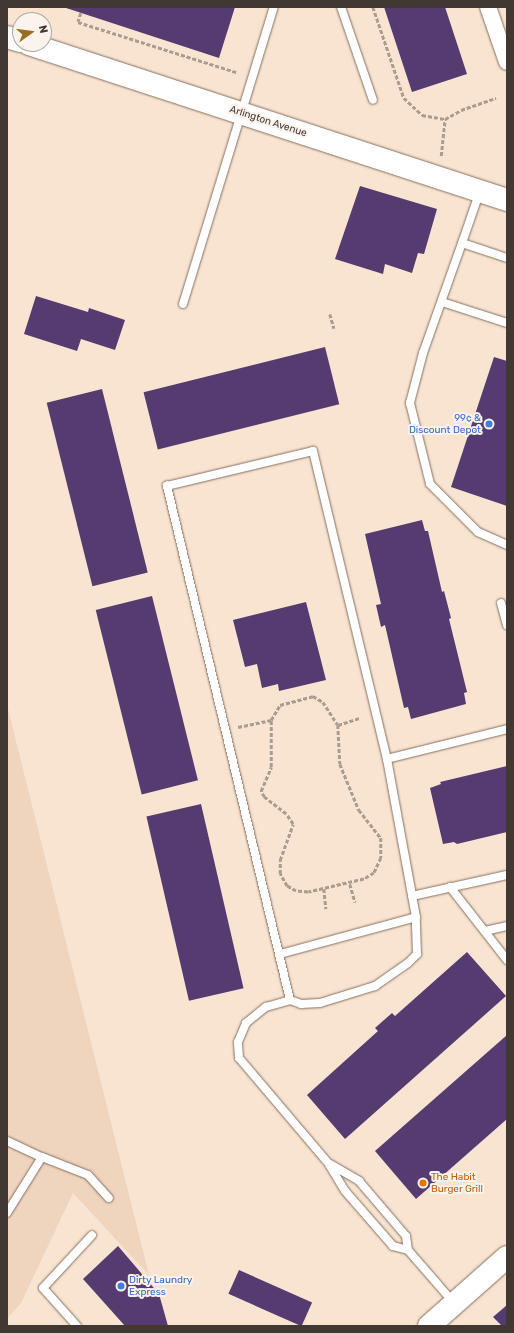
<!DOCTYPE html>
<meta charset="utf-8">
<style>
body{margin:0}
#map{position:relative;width:514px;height:1333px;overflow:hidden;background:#f9e4d1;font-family:Rubik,sans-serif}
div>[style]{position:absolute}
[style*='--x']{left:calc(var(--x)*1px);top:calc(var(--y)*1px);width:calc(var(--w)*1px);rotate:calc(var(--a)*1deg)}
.built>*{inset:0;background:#efd4be}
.building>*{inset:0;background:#553b70;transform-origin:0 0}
.path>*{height:2.5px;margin-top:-1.25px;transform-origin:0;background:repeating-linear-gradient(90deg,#ac9c8e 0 4px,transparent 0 6px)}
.roads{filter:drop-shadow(0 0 1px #847161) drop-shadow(0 0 1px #847161)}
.lane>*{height:8px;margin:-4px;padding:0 4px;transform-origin:4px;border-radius:4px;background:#fff}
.street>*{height:16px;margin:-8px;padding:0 8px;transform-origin:8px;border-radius:8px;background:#fff}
.secondary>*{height:22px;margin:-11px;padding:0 11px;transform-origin:11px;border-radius:11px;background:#fff}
.primary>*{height:22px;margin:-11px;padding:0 11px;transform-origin:11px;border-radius:11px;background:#fff}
.dots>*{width:11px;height:11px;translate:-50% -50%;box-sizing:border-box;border:2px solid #fcf3ec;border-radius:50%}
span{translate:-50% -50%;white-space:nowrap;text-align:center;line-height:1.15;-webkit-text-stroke:4px #fcf3ec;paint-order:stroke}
.street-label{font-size:10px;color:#403831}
.shop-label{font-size:10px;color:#366cbe}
.right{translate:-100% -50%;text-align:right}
.left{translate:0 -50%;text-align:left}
.food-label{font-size:10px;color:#c56008}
.frame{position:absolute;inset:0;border:8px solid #403831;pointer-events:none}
.north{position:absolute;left:12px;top:12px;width:40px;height:40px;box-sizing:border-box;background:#fcf3ec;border:1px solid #b1a8a1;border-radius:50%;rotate:76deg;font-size:11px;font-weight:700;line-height:16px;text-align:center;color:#403831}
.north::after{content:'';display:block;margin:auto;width:14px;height:18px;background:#9c6f20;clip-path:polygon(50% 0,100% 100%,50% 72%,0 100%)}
</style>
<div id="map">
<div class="built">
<div style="clip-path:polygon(7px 705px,149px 1275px,73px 1193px,21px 1303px,7px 1319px)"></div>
</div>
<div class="building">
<div style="clip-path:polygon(63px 7px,235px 7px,219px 58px)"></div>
<div style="clip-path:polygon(384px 7px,445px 7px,467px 74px,412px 92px)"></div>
<div style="clip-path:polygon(360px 186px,437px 209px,424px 254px,418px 253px,412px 273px,385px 264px,383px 274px,335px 259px)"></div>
<div style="clip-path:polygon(36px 296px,88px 312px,89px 308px,125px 320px,115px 350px,81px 339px,77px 351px,24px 334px)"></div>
<div style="left:325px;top:347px;width:59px;height:187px;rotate:76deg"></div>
<div style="clip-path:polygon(494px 357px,507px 361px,507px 506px,451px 487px)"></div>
<div style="left:102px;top:389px;width:189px;height:57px;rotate:76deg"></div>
<div style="clip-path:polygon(422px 520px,425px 531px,428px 531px,442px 592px,444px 591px,451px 618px,449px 619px,467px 692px,464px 693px,466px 704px,411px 719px,408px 707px,404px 708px,385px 625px,381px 627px,376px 605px,381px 604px,365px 534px)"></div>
<div style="left:152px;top:596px;width:190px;height:58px;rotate:76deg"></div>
<div style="clip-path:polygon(306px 602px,326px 680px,279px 691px,278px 684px,262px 688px,257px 664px,245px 667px,233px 620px)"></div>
<div style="clip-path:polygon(507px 766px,507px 832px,457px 844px,454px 842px,443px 844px,430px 788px,441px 784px,440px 782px)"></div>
<div style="left:201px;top:804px;width:189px;height:56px;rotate:77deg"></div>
<div style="clip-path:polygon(467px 952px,506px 996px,345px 1139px,307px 1095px,378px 1031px,375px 1028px,392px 1013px,395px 1016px)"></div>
<div style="clip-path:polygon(507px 1035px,507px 1119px,416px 1199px,375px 1151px)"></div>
<div style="clip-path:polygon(118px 1246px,159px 1294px,168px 1326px,125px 1326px,83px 1279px)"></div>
<div style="left:239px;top:1270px;width:80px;height:26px;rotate:24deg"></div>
<div style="clip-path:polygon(507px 1305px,507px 1326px,502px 1326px,493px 1317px)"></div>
</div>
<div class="path">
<div style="--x:373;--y:7;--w:96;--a:71.2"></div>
<div style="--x:404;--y:98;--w:25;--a:43"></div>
<div style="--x:422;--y:115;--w:23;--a:10"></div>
<div style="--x:81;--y:13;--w:9;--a:108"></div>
<div style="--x:78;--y:22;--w:166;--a:17.6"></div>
<div style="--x:441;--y:156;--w:37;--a:-84"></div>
<div style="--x:445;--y:119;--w:18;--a:-29"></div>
<div style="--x:461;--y:110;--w:37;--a:-19"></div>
<div style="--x:330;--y:314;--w:15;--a:74"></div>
<div style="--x:338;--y:725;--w:39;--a:87"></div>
<div style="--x:340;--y:764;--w:50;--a:67.6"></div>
<div style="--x:359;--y:810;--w:36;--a:52"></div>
<div style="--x:381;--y:838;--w:20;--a:90"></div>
<div style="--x:381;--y:858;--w:17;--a:115"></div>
<div style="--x:374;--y:873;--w:12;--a:149"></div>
<div style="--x:364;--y:879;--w:57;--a:166.9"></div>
<div style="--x:308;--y:892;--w:12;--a:-175"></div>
<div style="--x:296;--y:891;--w:10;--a:-151"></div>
<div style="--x:287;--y:886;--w:14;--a:-120"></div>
<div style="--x:280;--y:874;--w:14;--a:-90"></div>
<div style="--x:280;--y:860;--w:38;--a:-70"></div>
<div style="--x:293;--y:824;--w:12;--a:-125"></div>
<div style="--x:286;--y:814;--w:28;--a:-142"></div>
<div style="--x:264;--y:797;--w:7;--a:-117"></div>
<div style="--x:261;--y:791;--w:26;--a:-67"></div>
<div style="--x:271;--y:767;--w:47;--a:-90"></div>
<div style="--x:271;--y:720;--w:17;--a:-59"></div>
<div style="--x:280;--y:705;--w:34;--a:-15"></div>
<div style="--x:313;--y:696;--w:12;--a:31"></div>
<div style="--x:323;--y:702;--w:27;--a:57"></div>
<div style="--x:338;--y:725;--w:22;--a:-18"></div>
<div style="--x:238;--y:727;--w:34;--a:-12"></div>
<div style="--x:350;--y:884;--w:19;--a:74"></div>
<div style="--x:324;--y:889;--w:20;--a:84"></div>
</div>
<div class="roads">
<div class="lane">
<div style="--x:341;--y:7;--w:98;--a:71"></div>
<div style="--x:462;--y:243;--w:55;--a:-70.9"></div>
<div style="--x:507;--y:258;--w:47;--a:-161.6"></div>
<div style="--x:462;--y:243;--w:117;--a:109.5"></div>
<div style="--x:423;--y:353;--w:52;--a:104.6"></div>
<div style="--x:410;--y:403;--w:83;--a:76.1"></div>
<div style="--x:430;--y:484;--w:68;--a:45"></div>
<div style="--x:478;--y:532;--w:32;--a:24"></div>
<div style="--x:442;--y:302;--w:68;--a:17.9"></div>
<div style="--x:183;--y:304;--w:311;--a:-73"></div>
<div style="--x:501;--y:603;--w:23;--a:75"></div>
<div style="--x:450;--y:887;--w:93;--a:52"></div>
<div style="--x:412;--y:896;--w:97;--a:-12.5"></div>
<div style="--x:485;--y:931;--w:23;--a:-13"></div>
<div style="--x:280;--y:954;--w:141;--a:-15.2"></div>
<div style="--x:290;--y:1000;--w:12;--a:20"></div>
<div style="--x:301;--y:1004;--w:19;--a:-3"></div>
<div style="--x:320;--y:1003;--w:58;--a:-17.2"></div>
<div style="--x:375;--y:986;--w:40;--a:-34.9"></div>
<div style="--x:408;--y:963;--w:13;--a:-45"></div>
<div style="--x:417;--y:954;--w:37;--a:-92"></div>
<div style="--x:416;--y:917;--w:161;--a:-100.4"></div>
<div style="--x:7;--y:1141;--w:38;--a:25"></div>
<div style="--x:42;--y:1157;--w:66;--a:122"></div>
<div style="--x:42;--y:1157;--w:49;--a:21.4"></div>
<div style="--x:88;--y:1175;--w:31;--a:48"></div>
<div style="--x:330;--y:1164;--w:34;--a:30"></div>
<div style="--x:359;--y:1181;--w:72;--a:49.5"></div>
<div style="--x:406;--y:1236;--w:14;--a:82"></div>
<div style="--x:454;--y:1303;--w:70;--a:-131"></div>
<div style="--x:408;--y:1250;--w:16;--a:-165"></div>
<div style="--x:393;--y:1246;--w:73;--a:-131.1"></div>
<div style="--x:345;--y:1191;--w:31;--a:-121"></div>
<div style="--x:329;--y:1164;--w:139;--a:-130.3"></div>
<div style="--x:239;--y:1058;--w:16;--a:-94"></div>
<div style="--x:238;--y:1042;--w:21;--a:-67"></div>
<div style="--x:246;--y:1023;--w:26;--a:-39"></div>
<div style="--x:266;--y:1007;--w:25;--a:-16"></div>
<div style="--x:290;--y:1000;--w:529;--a:-103.46"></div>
<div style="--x:167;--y:486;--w:150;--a:-13.5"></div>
<div style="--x:313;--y:451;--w:317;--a:76.5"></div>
<div style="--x:387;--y:759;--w:124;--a:-14"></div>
<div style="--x:77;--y:1326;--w:51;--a:-131.8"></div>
<div style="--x:43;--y:1288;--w:72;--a:-47.2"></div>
</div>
<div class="street">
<div style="--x:488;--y:7;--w:58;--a:70.9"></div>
</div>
<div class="secondary">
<div style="--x:7;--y:37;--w:14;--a:17"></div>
<div style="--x:29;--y:44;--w:503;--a:18.07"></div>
</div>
<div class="primary">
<div style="--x:429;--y:1326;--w:104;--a:-41.5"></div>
</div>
</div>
<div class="dots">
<div style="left:489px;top:424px;background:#3f7fe0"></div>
<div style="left:423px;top:1183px;background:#e8710a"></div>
<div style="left:121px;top:1286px;background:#3f7fe0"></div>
</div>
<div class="street-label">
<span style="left:268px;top:122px;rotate:18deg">Arlington Avenue</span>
</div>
<div class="shop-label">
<span class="right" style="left:481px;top:424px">99¢ &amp;<br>Discount Depot</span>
<span class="left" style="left:129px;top:1286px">Dirty Laundry<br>Express</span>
</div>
<div class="food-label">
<span class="left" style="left:431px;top:1183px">The Habit<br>Burger Grill</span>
</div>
<div class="frame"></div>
<div class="north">N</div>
</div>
